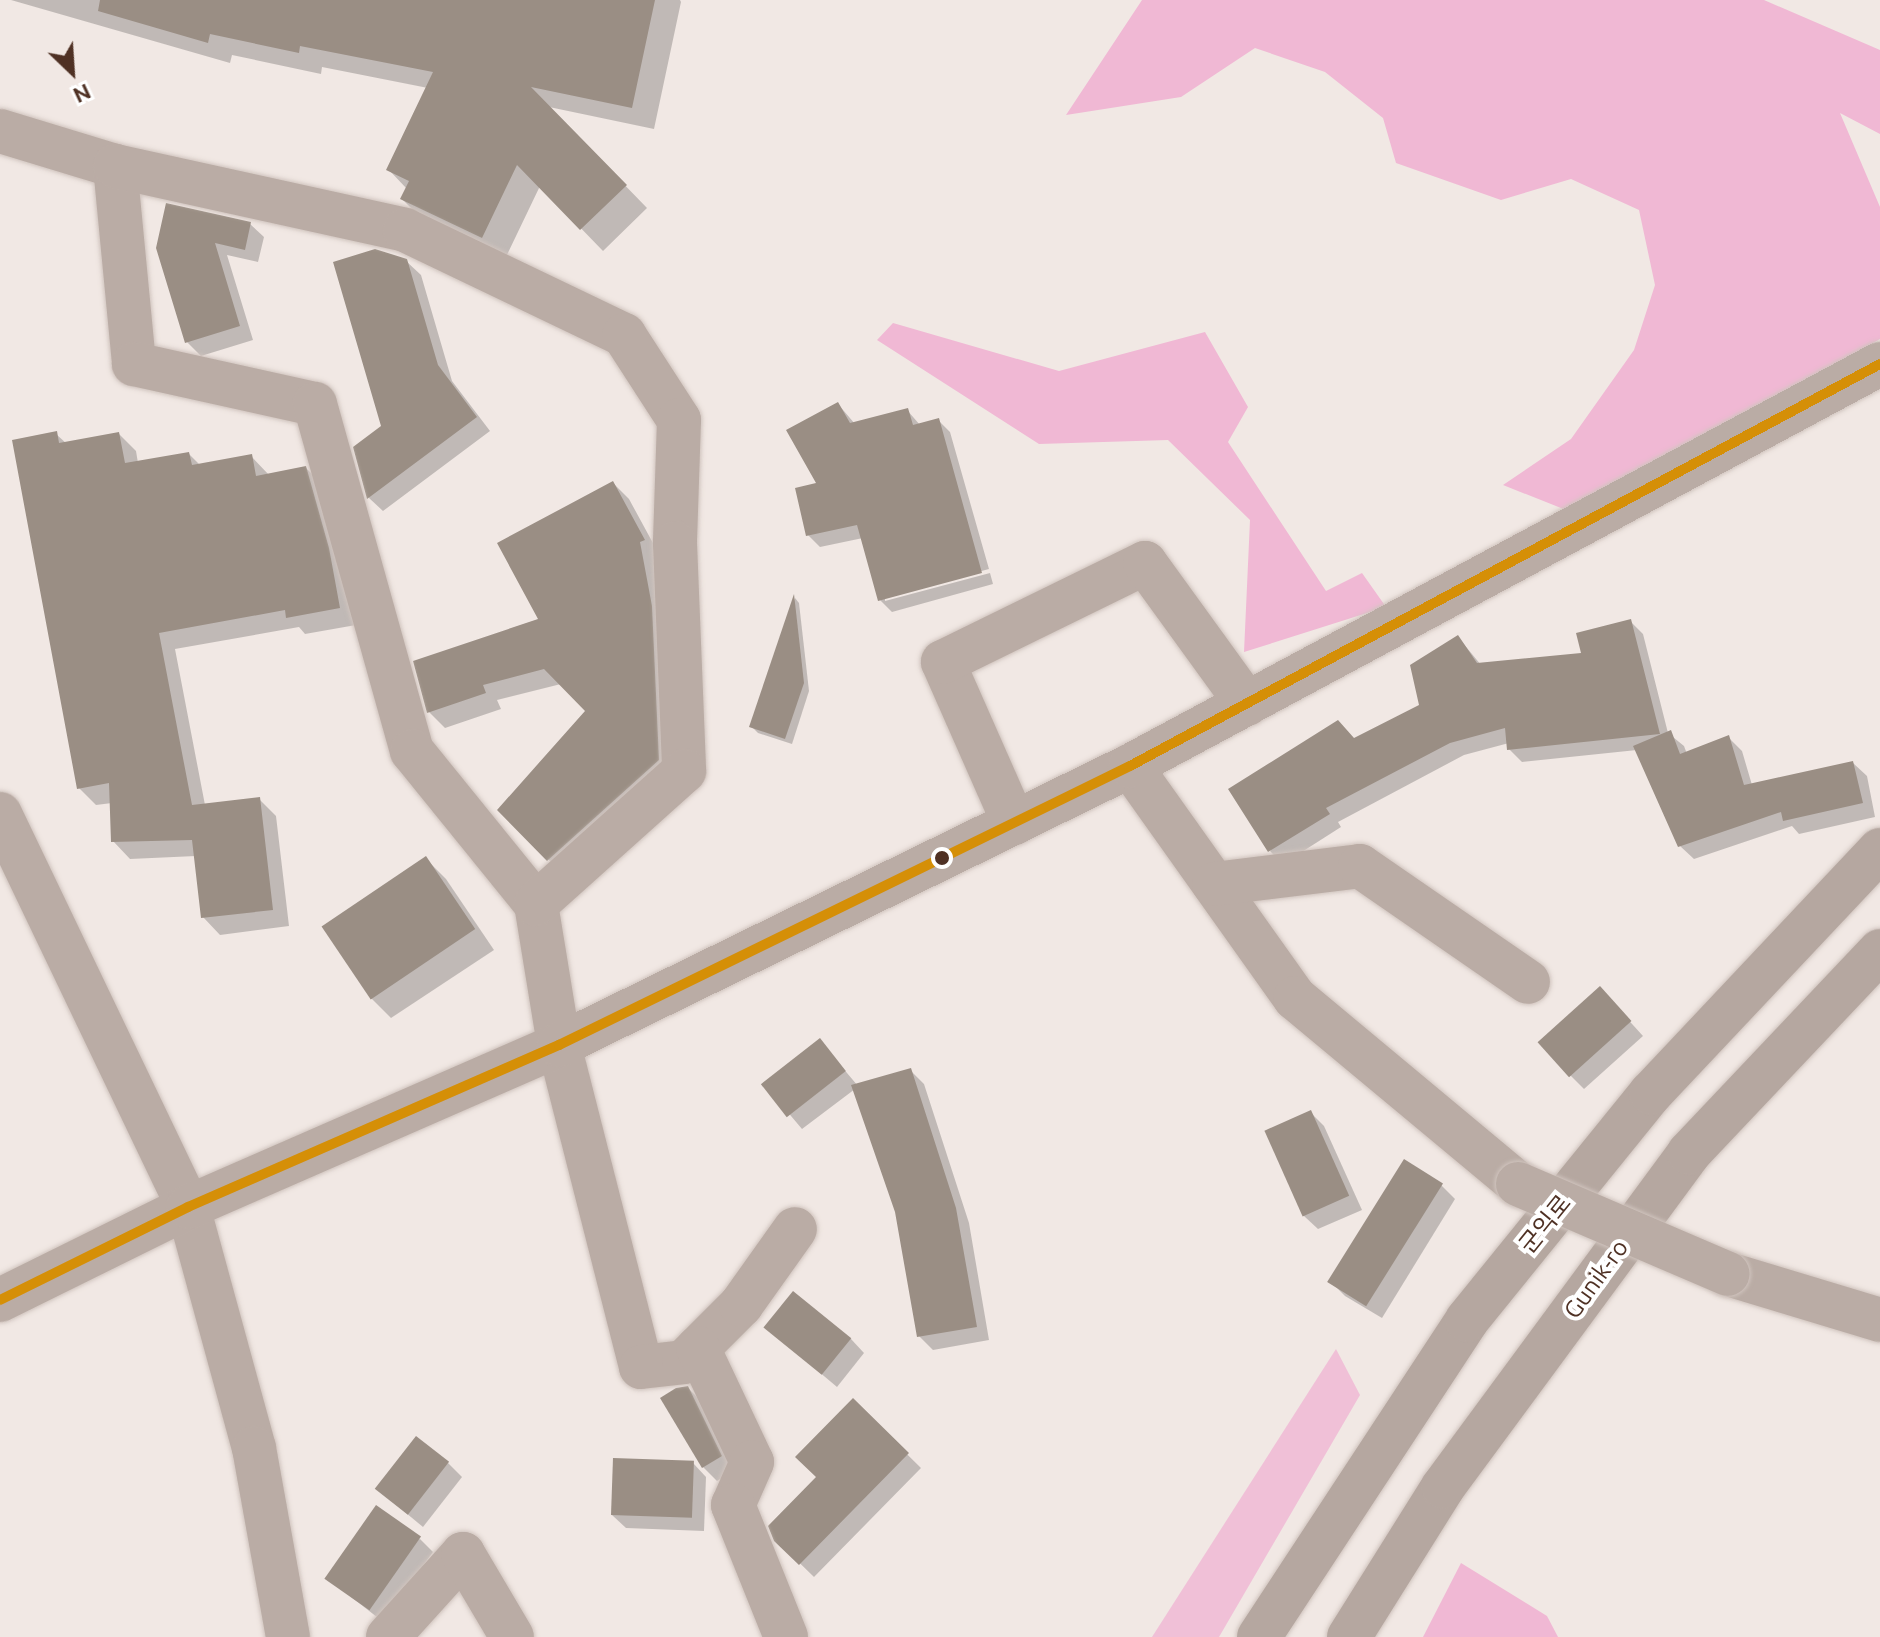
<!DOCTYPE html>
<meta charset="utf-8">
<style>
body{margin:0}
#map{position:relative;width:1880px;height:1637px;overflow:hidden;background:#f1e8e4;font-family:Ubuntu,"Noto Sans KR",sans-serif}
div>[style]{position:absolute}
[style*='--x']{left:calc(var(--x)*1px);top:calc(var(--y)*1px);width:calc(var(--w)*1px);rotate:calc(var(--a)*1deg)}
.green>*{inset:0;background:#f0c0d7}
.forest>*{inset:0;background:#f0b8d4}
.shadow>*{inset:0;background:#0003}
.building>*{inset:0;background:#9a8e84;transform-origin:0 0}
.roads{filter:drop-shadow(0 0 2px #d0c4be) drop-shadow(0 0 2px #d0c4be)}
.minor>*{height:44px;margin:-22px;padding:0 22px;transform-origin:22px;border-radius:22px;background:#baaca5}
.highway>*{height:44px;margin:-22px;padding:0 22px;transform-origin:22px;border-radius:22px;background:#b5a7a0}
.bridges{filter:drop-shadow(0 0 2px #d0c4be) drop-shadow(0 0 2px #d0c4be)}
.minor-bridge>*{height:44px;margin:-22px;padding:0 22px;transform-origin:22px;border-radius:22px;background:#baaca5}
.bus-1>*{height:10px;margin:-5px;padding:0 5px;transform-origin:5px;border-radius:5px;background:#d58f07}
.dots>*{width:22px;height:22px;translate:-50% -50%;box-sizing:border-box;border:4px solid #fff;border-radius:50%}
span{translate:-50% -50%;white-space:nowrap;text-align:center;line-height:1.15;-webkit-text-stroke:8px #fff;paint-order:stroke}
.street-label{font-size:24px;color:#4f3124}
.north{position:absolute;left:32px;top:32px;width:80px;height:80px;-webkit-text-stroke:6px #fff;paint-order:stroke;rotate:155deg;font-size:22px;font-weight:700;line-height:32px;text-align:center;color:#4f3124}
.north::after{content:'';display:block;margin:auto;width:28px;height:36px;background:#4f3124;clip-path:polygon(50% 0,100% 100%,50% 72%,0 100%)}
</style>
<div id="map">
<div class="green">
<div style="clip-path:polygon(1336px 1349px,1360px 1395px,1219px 1637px,1152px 1637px)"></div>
</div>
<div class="forest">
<div style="clip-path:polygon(1142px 0,1764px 0,1880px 50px,1880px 134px,1840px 113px,1880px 207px,1880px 339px,1733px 424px,1566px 510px,1503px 485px,1571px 439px,1634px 350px,1655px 285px,1639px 210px,1571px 179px,1501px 200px,1396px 163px,1383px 118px,1325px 72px,1255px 48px,1181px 97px,1066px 115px)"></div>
<div style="clip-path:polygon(893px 323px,1059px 371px,1205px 332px,1248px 407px,1228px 442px,1326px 591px,1362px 573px,1386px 607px,1244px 652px,1250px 520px,1168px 440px,1039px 444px,877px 340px)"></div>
<div style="clip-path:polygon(1461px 1563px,1547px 1616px,1558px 1637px,1423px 1637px)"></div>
</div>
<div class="shadow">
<div style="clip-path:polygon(11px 0,680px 0,681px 2px,654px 129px,549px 107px,647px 208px,603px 251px,540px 186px,505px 259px,424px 221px,402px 199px,407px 189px,389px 170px,428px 88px,322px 67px,321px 74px,232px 55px,230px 63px)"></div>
<div style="clip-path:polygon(250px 224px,264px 237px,258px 262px,227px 255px,253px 340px,201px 356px,187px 342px,159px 248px)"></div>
<div style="clip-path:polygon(406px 261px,421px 275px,452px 381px,490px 431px,383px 511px,369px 498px,355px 448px,384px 427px)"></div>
<div style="clip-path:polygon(838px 404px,855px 424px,907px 410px,920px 425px,938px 420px,950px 432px,989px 569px,885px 597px,885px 601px,990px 573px,993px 584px,892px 612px,880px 600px,863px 538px,820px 547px,808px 535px)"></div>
<div style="clip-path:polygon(56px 434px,67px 444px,119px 434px,136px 451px,138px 463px,189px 454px,201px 466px,251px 456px,269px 475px,306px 468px,323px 485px,356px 625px,305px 634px,299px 627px,175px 649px,205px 805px,259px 799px,276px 816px,289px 926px,220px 935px,203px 917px,196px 856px,130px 859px,113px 841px,112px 803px,96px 805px,79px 788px)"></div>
<div style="clip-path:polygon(613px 483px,629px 499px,660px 556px,674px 776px,564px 875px,499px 810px,587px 711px,561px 684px,497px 700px,501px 709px,445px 728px,429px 712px,541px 621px)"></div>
<div style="clip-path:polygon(795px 598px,799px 603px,809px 691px,792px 744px,758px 733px,752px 727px)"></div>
<div style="clip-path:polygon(1630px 621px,1643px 634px,1668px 733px,1684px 746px,1687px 754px,1728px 737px,1742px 751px,1752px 785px,1853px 763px,1867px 776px,1875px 817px,1799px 834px,1792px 826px,1694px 859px,1680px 846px,1637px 750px,1522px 762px,1509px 749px,1509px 743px,1464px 755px,1338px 822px,1341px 827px,1283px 864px,1270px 851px,1355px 740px,1421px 706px,1458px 637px,1481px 665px,1584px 654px)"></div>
<div style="clip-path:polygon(426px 859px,446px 879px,494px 950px,391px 1018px,371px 998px,324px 927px)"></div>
<div style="clip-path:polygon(1613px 1003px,1643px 1036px,1584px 1089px,1570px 1075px)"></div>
<div style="clip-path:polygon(820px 1041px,858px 1086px,910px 1070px,924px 1084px,969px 1223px,989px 1340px,933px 1350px,919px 1336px,897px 1211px,855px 1089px,802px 1129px,764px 1084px)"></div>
<div style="clip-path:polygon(1311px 1113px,1324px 1126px,1362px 1210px,1318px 1229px,1304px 1216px)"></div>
<div style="clip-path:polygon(1441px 1185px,1455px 1199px,1382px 1318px,1345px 1296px,1331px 1282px)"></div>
<div style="clip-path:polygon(767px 1328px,851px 1339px,864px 1353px,837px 1387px)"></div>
<div style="clip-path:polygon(688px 1388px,702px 1402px,734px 1470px,717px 1481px,703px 1467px)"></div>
<div style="clip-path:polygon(853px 1401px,921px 1468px,814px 1577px,776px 1540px,819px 1477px)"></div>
<div style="clip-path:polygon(448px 1463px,462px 1477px,423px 1527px,377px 1489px)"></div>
<div style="clip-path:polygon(693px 1463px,706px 1477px,704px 1531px,626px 1528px,612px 1515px)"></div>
<div style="clip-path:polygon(420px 1539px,433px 1552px,382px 1621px,327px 1578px)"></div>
</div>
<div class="building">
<div style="clip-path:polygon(100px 0,655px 0,632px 108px,531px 87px,627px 185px,580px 230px,517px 165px,482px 238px,400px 199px,409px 181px,386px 170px,433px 72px,300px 46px,299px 53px,210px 34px,208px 43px,98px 11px)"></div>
<div style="clip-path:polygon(166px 203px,251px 222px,245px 250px,215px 243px,240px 326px,185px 343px,156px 248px)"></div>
<div style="clip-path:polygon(375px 249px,407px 259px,438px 365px,477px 417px,367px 499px,353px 447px,381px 426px,333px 262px)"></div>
<div style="clip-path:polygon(838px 402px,850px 423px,908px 408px,913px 425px,939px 418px,982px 573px,878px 601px,857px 525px,806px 536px,795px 488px,816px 483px,786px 430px)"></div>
<div style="clip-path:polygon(57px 431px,59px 443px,119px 432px,125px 463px,189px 452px,192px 465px,252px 454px,256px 476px,306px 466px,329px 548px,340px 608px,286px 618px,285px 610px,159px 633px,192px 805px,260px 797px,273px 910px,201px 918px,192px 840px,111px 842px,109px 783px,77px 789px,12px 440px)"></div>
<div style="clip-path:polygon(613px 481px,645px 540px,640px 542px,652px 606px,659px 760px,547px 861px,497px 810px,585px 711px,544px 669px,483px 685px,486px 693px,427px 713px,413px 661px,538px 619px,497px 543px)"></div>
<div style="clip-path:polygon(794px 594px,804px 683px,785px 739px,749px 727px)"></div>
<div style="clip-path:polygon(1631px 619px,1660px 734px,1507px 750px,1505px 728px,1450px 743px,1326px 808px,1330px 814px,1268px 852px,1228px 789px,1338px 720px,1354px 738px,1419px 705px,1410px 665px,1458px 635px,1477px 663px,1581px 653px,1576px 633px)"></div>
<div style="clip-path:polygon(1671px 730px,1680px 754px,1729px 735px,1744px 785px,1853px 761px,1863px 803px,1783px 821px,1781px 812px,1678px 847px,1633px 746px)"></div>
<div style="left:426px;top:856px;width:88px;height:126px;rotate:56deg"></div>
<div style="left:1600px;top:986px;width:47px;height:84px;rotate:48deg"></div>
<div style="left:820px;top:1038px;width:42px;height:75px;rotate:52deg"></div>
<div style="clip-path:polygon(911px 1068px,956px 1208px,977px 1327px,917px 1337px,895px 1212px,851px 1085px)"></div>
<div style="left:1311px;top:1110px;width:94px;height:51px;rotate:66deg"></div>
<div style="left:1404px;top:1159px;width:46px;height:145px;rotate:32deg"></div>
<div style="left:793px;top:1291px;width:75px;height:47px;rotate:39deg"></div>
<div style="clip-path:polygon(688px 1386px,722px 1456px,702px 1468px,660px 1398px,676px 1388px)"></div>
<div style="clip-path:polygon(853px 1398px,909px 1453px,799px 1565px,774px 1541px,768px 1526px,816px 1477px,795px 1457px)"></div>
<div style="left:416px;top:1436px;width:42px;height:67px;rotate:38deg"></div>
<div style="left:613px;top:1458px;width:81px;height:57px;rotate:2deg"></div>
<div style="left:376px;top:1505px;width:55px;height:90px;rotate:35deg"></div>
</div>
<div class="roads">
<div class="minor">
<div style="--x:0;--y:131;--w:120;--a:16.9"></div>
<div style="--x:115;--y:166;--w:199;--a:84.5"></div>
<div style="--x:134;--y:364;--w:185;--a:12.5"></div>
<div style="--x:315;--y:404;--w:360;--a:74.4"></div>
<div style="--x:412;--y:751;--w:197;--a:51"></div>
<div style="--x:536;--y:904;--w:143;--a:80.7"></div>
<div style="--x:559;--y:1045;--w:332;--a:75.7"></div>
<div style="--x:641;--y:1367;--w:43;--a:-6.6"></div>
<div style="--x:684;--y:1362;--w:81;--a:-45"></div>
<div style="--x:741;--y:1305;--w:93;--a:-54.6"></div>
<div style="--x:115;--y:166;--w:297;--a:12.4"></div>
<div style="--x:405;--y:230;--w:243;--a:25.6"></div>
<div style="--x:624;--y:335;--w:101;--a:57.1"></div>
<div style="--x:679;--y:420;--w:123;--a:91.9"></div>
<div style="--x:675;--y:543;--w:228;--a:87.7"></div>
<div style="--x:684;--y:771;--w:199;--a:138.1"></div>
<div style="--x:1130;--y:766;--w:285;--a:54.6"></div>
<div style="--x:1295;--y:998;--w:290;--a:39.8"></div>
<div style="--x:0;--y:814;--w:436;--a:64.4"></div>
<div style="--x:188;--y:1207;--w:250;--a:74.7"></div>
<div style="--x:254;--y:1448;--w:192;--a:79.8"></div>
<div style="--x:1014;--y:823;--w:176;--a:-113.8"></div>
<div style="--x:943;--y:662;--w:225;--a:-26.1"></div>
<div style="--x:1145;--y:563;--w:174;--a:54.1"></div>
<div style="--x:1214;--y:884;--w:147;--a:-7"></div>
<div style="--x:1360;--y:866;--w:204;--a:34.6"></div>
<div style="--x:1728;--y:1274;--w:159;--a:16.8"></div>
<div style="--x:0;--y:1300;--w:210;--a:-26.3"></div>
<div style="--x:188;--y:1207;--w:405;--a:-23.6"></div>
<div style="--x:559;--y:1045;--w:636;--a:-26.04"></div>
<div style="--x:1130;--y:766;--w:851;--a:-28.19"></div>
<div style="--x:698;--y:1348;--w:126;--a:64.7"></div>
<div style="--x:752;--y:1462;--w:47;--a:113.8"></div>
<div style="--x:733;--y:1505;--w:142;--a:68.1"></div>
<div style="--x:388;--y:1637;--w:112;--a:-47.9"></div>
<div style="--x:463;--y:1554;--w:96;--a:59.4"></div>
</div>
<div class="highway">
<div style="--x:1259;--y:1637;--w:379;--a:-56.7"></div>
<div style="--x:1467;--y:1320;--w:292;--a:-51"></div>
<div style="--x:1651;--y:1093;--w:334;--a:-46.7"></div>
<div style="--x:1349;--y:1637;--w:177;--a:-57.9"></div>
<div style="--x:1443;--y:1487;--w:415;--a:-53.6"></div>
<div style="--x:1689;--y:1153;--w:278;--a:-46.6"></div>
</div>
</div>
<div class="bridges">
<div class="minor-bridge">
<div style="--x:1518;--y:1184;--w:228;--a:23.2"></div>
</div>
</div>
<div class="bus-1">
<div style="--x:0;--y:1300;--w:210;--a:-26.3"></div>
<div style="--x:188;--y:1207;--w:405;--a:-23.6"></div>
<div style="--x:559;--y:1045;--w:636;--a:-26.04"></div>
<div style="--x:1130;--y:766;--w:851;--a:-28.19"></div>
</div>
<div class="dots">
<div style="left:942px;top:858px;background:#4f3124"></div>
</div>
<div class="street-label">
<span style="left:1545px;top:1224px;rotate:-51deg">군익로</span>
<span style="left:1596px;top:1279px;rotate:-54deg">Gunik-ro</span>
</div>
<div class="north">N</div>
</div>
